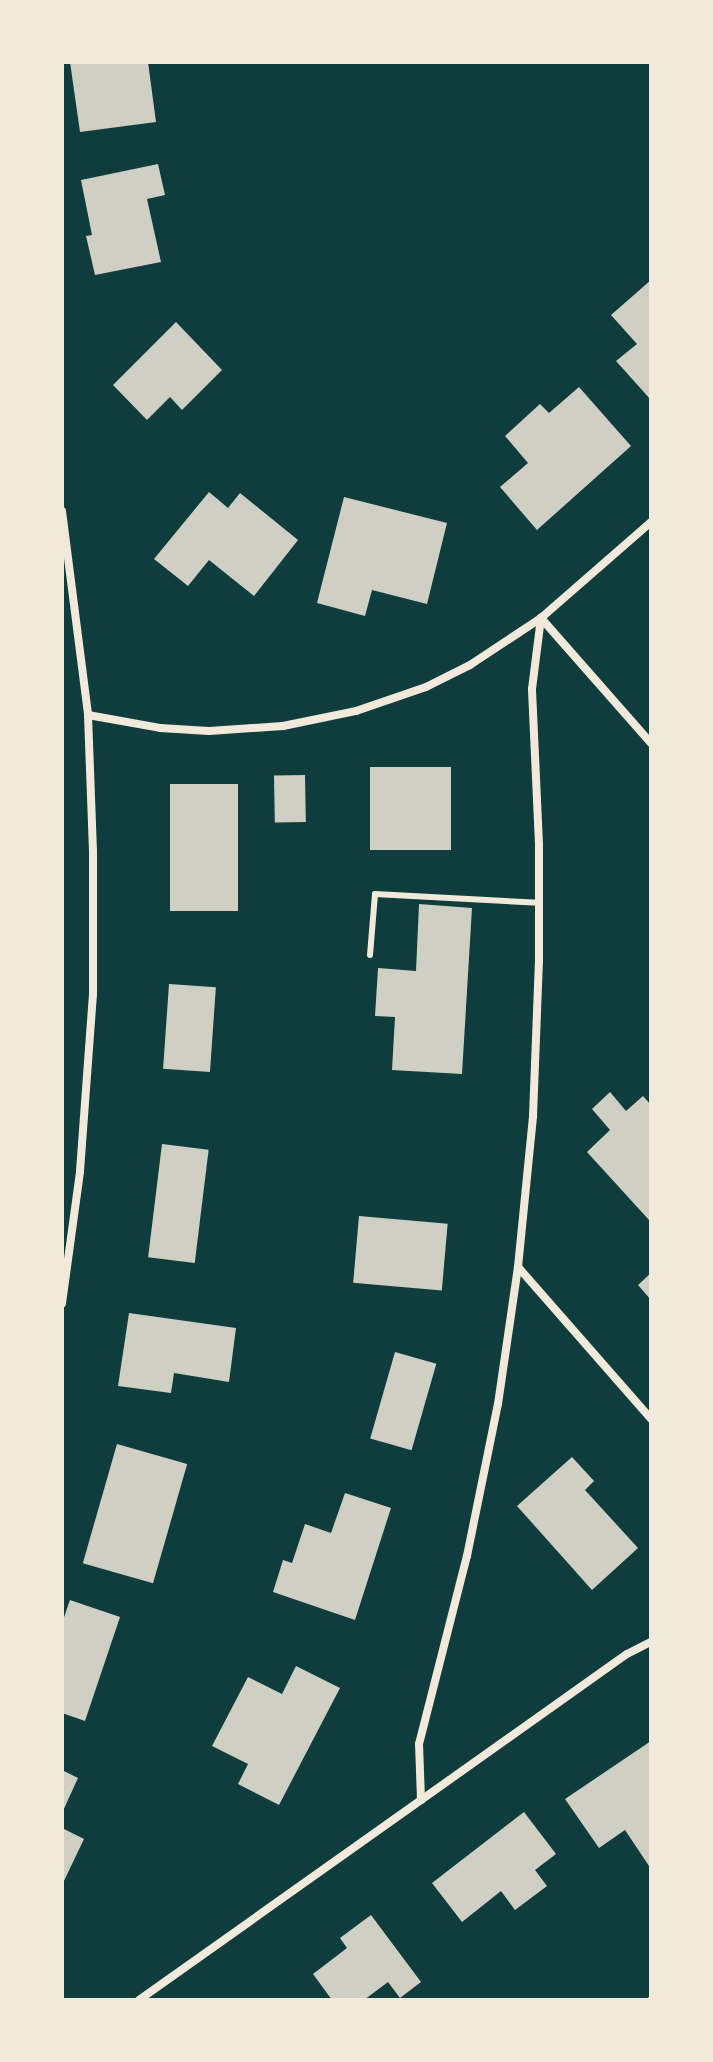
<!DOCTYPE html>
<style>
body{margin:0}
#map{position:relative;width:713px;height:2062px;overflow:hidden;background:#0f3d3e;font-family:Arial,sans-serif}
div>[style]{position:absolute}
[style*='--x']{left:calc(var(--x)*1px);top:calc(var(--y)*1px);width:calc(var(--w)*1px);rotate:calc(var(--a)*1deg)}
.building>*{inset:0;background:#cfcfc3;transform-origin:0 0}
.service>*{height:6px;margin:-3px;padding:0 3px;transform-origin:3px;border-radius:3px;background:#f1e9da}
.minor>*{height:8px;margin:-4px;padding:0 4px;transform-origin:4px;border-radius:4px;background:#f1e9da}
span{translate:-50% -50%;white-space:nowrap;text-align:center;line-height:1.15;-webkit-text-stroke:8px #f1e9da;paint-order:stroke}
.frame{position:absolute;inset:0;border:64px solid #f1e9da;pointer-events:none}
</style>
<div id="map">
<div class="building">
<div style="clip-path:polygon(70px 62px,148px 62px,156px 122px,80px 132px)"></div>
<div style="clip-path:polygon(158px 164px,165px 195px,147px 199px,161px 262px,95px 275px,86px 236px,92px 235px,81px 180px)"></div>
<div style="clip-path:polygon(651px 280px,651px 400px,616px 361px,637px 344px,611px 315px)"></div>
<div style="clip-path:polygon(176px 322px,222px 370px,182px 410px,170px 397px,147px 420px,113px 385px)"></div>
<div style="clip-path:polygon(579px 387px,631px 446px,537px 530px,500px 487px,528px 463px,505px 436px,540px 404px,549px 413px)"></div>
<div style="clip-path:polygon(209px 492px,228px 508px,240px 493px,298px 540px,254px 596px,209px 560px,188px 586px,154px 559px)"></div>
<div style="clip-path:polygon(344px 497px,447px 523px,427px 604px,372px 590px,365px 616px,317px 603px)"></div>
<div style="left:370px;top:767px;width:81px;height:83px"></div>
<div style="left:305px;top:775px;width:47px;height:31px;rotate:89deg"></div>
<div style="left:170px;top:784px;width:68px;height:127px"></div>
<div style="clip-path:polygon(419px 904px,472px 908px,462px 1074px,392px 1070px,395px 1017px,375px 1016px,378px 968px,416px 971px)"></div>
<div style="left:169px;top:984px;width:47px;height:85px;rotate:4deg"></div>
<div style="clip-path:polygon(610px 1092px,626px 1111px,643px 1096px,651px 1105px,649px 1220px,587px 1152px,610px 1130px,592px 1109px)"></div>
<div style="left:162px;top:1144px;width:47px;height:114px;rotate:7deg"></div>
<div style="left:359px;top:1216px;width:89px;height:67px;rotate:5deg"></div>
<div style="clip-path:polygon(651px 1273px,651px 1300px,638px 1285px)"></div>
<div style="clip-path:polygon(129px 1313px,236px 1328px,229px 1382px,174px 1373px,171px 1393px,118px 1386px)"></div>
<div style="left:395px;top:1352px;width:43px;height:90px;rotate:16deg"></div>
<div style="left:117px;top:1444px;width:73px;height:124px;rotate:16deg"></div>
<div style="clip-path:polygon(572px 1457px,594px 1481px,585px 1490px,638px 1548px,592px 1590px,517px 1506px)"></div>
<div style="clip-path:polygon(345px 1493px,391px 1508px,355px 1620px,273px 1592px,283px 1560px,292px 1563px,305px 1524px,331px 1533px)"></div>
<div style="clip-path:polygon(70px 1600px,120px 1617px,85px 1721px,62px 1713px,62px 1623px)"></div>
<div style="clip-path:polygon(296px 1666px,340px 1688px,279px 1805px,238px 1784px,248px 1764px,212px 1746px,248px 1677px,282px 1694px)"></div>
<div style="clip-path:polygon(651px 1741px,651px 1869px,625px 1830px,599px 1848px,565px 1799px)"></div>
<div style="clip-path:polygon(62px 1770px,78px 1778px,62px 1813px)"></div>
<div style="clip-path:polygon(524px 1812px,556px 1854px,535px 1870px,547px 1886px,515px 1910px,501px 1891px,462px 1922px,432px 1883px)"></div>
<div style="clip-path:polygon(62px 1828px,84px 1839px,62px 1885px)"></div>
<div style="clip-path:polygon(371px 1915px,421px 1982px,400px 1998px,388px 1982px,364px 2000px,332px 2000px,313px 1974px,347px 1948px,340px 1938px)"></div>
</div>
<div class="service">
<div style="--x:370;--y:955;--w:61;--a:-85.3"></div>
<div style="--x:375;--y:894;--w:164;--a:3.1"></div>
<div style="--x:650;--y:2000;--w:1;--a:-45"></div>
</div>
<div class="minor">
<div style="--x:62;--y:511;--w:206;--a:82.7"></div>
<div style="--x:88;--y:715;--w:136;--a:87.9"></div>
<div style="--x:93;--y:851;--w:143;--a:90"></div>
<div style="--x:93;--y:994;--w:178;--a:94.2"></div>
<div style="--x:80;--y:1172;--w:133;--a:97.8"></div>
<div style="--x:541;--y:618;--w:167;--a:48.7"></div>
<div style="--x:88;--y:715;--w:73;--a:10.2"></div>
<div style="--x:160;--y:728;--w:49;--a:3.5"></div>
<div style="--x:209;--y:731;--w:74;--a:-3.9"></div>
<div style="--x:283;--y:726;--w:75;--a:-11.6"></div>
<div style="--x:356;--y:711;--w:74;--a:-18.9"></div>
<div style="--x:426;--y:687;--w:49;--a:-26.6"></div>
<div style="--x:470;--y:665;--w:85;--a:-33.5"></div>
<div style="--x:541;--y:618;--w:146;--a:-41.1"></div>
<div style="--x:518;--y:1267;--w:202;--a:48.8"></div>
<div style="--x:421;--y:1800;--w:56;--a:-92"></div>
<div style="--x:419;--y:1744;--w:194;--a:-75.7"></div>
<div style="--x:467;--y:1556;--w:155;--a:-78.5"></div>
<div style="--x:498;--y:1404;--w:138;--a:-81.7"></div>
<div style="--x:518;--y:1267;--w:152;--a:-84.3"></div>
<div style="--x:533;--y:1116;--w:155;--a:-87.8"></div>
<div style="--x:539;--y:961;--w:117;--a:-90"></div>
<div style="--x:539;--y:844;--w:155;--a:-92.6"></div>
<div style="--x:532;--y:689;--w:72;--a:-82.8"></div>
<div style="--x:139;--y:2000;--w:598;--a:-35.34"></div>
<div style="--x:627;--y:1654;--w:27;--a:-27"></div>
</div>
<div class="frame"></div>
</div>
